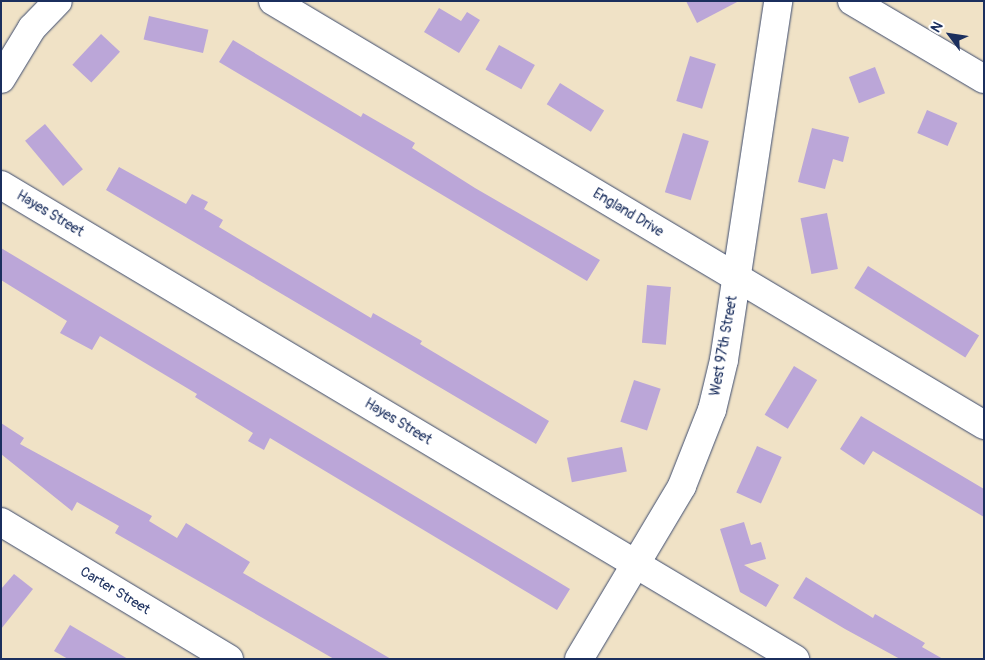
<!DOCTYPE html>
<style>
body{margin:0}
#map{position:relative;width:985px;height:660px;overflow:hidden;background:#f0e2c6;font-family:Pangolin,sans-serif}
div>[style]{position:absolute}
[style*='--x']{left:calc(var(--x)*1px);top:calc(var(--y)*1px);width:calc(var(--w)*1px);rotate:calc(var(--a)*1deg)}
.building>*{inset:0;background:#bba6d8;transform-origin:0 0}
.roads{filter:drop-shadow(0 0 1px #3b4a6e) drop-shadow(0 0 1px #3b4a6e)}
.minor>*{height:28px;margin:-14px;padding:0 14px;transform-origin:14px;border-radius:14px;background:#fff}
span{translate:-50% -50%;white-space:nowrap;text-align:center;line-height:1.15;-webkit-text-stroke:4px #fff;paint-order:stroke}
.street-label{font-size:14px;color:#1b2f5e}
.frame{position:absolute;inset:0;border:2px solid #1b2f5e;pointer-events:none}
.north{position:absolute;left:925px;top:10px;width:50px;height:50px;-webkit-text-stroke:4px #fff;paint-order:stroke;rotate:301deg;font-size:14px;font-weight:700;line-height:20px;text-align:center;color:#1b2f5e}
.north::after{content:'';display:block;margin:auto;width:18px;height:22px;background:#1b2f5e;clip-path:polygon(50% 0,100% 100%,50% 72%,0 100%)}
</style>
<div id="map">
<div class="building">
<div style="clip-path:polygon(686px 1px,739px 1px,697px 23px)"></div>
<div style="clip-path:polygon(439px 8px,461px 21px,467px 12px,480px 20px,459px 53px,424px 32px)"></div>
<div style="left:149px;top:16px;width:61px;height:24px;rotate:13deg"></div>
<div style="left:101px;top:34px;width:26px;height:42px;rotate:43deg"></div>
<div style="clip-path:polygon(233px 40px,361px 117px,363px 113px,415px 143px,412px 148px,475px 188px,600px 260px,587px 281px,219px 62px)"></div>
<div style="left:499px;top:45px;width:41px;height:28px;rotate:29deg"></div>
<div style="left:690px;top:56px;width:27px;height:47px;rotate:17deg"></div>
<div style="left:875px;top:67px;width:28px;height:28px;rotate:69deg"></div>
<div style="left:560px;top:83px;width:52px;height:25px;rotate:32deg"></div>
<div style="left:927px;top:110px;width:33px;height:25px;rotate:23deg"></div>
<div style="left:45px;top:124px;width:59px;height:26px;rotate:50deg"></div>
<div style="clip-path:polygon(812px 128px,849px 137px,843px 162px,833px 159px,825px 189px,798px 182px)"></div>
<div style="left:683px;top:133px;width:27px;height:62px;rotate:17deg"></div>
<div style="clip-path:polygon(119px 167px,186px 204px,192px 194px,208px 202px,204px 209px,223px 220px,219px 227px,371px 318px,373px 313px,422px 341px,420px 344px,549px 421px,536px 444px,106px 190px)"></div>
<div style="left:827px;top:213px;width:57px;height:27px;rotate:79deg"></div>
<div style="clip-path:polygon(1px 248px,570px 589px,557px 610px,270px 438px,264px 450px,248px 441px,253px 433px,195px 397px,197px 394px,100px 336px,92px 350px,60px 333px,67px 321px,1px 280px)"></div>
<div style="left:868px;top:266px;width:131px;height:26px;rotate:32deg"></div>
<div style="left:647px;top:285px;width:24px;height:58px;rotate:5deg"></div>
<div style="left:794px;top:366px;width:27px;height:57px;rotate:31deg"></div>
<div style="left:634px;top:380px;width:28px;height:44px;rotate:18deg"></div>
<div style="clip-path:polygon(861px 416px,984px 489px,984px 517px,873px 451px,864px 465px,840px 449px)"></div>
<div style="clip-path:polygon(1px 423px,24px 438px,20px 444px,152px 516px,149px 521px,177px 538px,186px 523px,250px 562px,243px 573px,391px 659px,334px 659px,115px 533px,119px 526px,77px 502px,72px 511px,1px 454px)"></div>
<div style="left:757px;top:446px;width:27px;height:51px;rotate:24deg"></div>
<div style="left:622px;top:447px;width:25px;height:56px;rotate:79deg"></div>
<div style="clip-path:polygon(744px 522px,751px 545px,761px 542px,766px 559px,744px 565px,779px 585px,766px 607px,740px 592px,720px 529px)"></div>
<div style="clip-path:polygon(14px 574px,33px 589px,1px 629px,1px 589px)"></div>
<div style="clip-path:polygon(806px 577px,873px 618px,875px 614px,925px 643px,922px 647px,943px 659px,900px 659px,845px 629px,793px 598px)"></div>
<div style="clip-path:polygon(70px 625px,128px 659px,68px 659px,54px 651px)"></div>
</div>
<div class="roads">
<div class="minor">
<div style="--x:273;--y:1;--w:828;--a:30.81"></div>
<div style="--x:852;--y:1;--w:153;--a:30.6"></div>
<div style="--x:1;--y:79;--w:60;--a:-58.7"></div>
<div style="--x:32;--y:28;--w:37;--a:-46"></div>
<div style="--x:1;--y:185;--w:925;--a:30.84"></div>
<div style="--x:1;--y:522;--w:266;--a:31"></div>
<div style="--x:579;--y:659;--w:201;--a:-59.2"></div>
<div style="--x:682;--y:486;--w:82;--a:-68.5"></div>
<div style="--x:712;--y:410;--w:51;--a:-76.5"></div>
<div style="--x:724;--y:360;--w:363;--a:-81.4"></div>
</div>
</div>
<div class="street-label">
<span style="left:628px;top:213px;rotate:31deg">England Drive</span>
<span style="left:50px;top:214px;rotate:31deg">Hayes Street</span>
<span style="left:724px;top:346px;rotate:-80deg">West 97th Street</span>
<span style="left:398px;top:422px;rotate:31deg">Hayes Street</span>
<span style="left:115px;top:591px;rotate:31deg">Carter Street</span>
</div>
<div class="frame"></div>
<div class="north">N</div>
</div>
